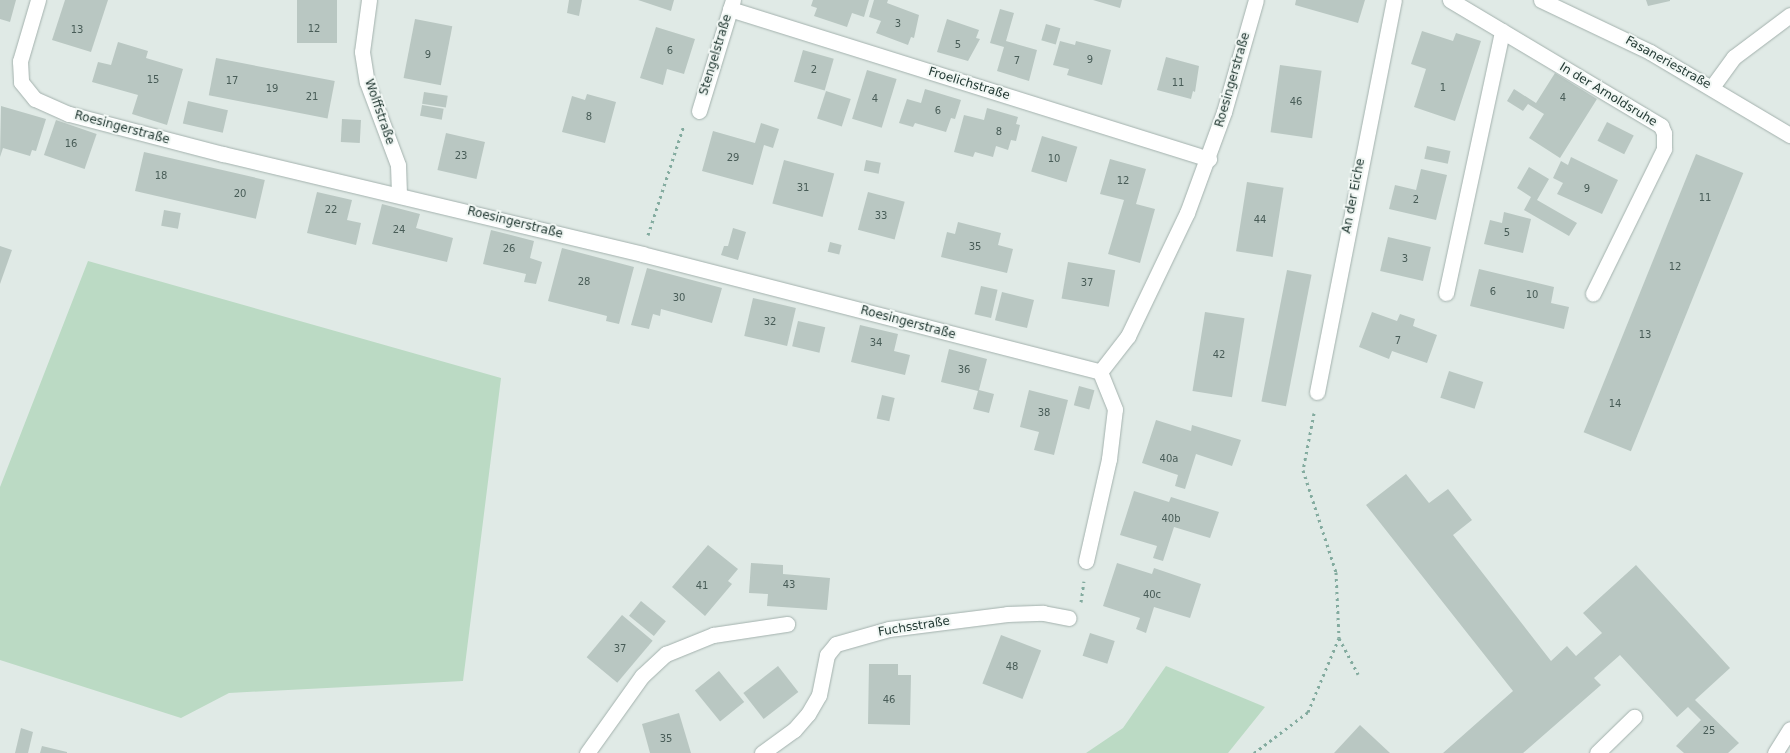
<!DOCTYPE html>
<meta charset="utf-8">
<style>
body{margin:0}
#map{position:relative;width:1790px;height:753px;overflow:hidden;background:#e0eae6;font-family:"DejaVu Sans",sans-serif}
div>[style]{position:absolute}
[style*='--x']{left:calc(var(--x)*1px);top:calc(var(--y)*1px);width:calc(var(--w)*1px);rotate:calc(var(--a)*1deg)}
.green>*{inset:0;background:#bbdac4}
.building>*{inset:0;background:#b9c7c2;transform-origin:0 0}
.path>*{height:3px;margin-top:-1.5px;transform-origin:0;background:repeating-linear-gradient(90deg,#83ab9f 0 2.5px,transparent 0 6.5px)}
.roads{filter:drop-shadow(0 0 1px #a3b1ad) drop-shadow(0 0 1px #a3b1ad)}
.minor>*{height:15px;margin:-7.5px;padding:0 7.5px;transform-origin:7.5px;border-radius:7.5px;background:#fff}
span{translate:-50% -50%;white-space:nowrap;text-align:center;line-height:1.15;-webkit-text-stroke:4px #f1f7f4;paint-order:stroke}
.number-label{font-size:10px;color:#485c57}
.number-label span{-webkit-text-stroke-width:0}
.street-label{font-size:12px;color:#223933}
</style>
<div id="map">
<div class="green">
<div style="clip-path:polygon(88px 261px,501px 378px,463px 681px,229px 693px,181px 718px,0 660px,0 487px)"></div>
<div style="clip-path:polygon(1166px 666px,1265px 707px,1228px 753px,1086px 753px,1123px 728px)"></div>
</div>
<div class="building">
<div style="clip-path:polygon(0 0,16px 0,10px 22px,0 19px)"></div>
<div style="clip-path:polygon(65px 0,108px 0,91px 52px,52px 40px)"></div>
<div style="left:297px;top:0;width:40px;height:43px"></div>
<div style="clip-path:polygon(569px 0,582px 0,579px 16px,567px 13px)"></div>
<div style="clip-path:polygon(638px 0,674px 0,671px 11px)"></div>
<div style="clip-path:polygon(813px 0,869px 0,864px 17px,852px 13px,847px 27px,814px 16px,817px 8px,811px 6px)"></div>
<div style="clip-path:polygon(874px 0,888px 0,887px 3px,919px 15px,914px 38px,911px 37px,908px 45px,876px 33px,881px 21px,869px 17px)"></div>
<div style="clip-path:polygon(1093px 0,1122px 0,1120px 8px)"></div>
<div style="clip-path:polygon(1296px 0,1365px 0,1358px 23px,1295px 5px)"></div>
<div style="clip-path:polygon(1646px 0,1670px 0,1670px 1px,1648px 6px)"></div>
<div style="clip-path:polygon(1000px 9px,1014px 13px,1006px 41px,1037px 50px,1029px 81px,997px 71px,1004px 47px,990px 43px)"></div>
<div style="left:415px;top:19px;width:38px;height:60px;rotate:11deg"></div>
<div style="clip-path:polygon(947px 19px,979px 30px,976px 38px,980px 39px,968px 61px,937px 52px)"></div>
<div style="left:1046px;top:24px;width:15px;height:17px;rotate:16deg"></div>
<div style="clip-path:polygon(656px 27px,695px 39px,684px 74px,667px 69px,663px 85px,640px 78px)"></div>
<div style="clip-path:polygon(1422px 31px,1453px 41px,1456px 33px,1481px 41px,1455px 121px,1414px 107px,1426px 69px,1411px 64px)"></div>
<div style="clip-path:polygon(1060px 41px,1075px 45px,1076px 41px,1111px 50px,1102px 85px,1067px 75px,1069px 69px,1053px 65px)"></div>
<div style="clip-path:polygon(118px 42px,148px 51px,146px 58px,183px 69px,167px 125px,132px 114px,138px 95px,92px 82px,98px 62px,111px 65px)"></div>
<div style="left:803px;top:50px;width:32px;height:33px;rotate:16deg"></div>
<div style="clip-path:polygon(1166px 57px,1199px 66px,1195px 92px,1193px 91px,1191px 99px,1157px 90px)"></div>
<div style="left:216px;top:58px;width:121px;height:38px;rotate:11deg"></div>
<div style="left:1280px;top:65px;width:42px;height:68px;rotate:8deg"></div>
<div style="left:867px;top:70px;width:31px;height:51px;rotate:17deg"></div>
<div style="clip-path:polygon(1555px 73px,1597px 99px,1560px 158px,1529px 138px,1544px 114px,1528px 104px,1523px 111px,1507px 101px,1514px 89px,1536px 103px)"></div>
<div style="clip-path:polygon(925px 89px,961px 100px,955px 119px,951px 118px,946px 132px,915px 123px,913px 127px,899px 123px,907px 99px,921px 103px)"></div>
<div style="left:826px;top:91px;width:26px;height:29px;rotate:18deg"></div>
<div style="left:424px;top:92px;width:24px;height:12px;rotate:9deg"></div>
<div style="clip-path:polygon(587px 94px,616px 102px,605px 143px,562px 132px,572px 96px,585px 100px)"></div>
<div style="left:188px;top:101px;width:41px;height:23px;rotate:13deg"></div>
<div style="left:422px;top:105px;width:22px;height:11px;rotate:10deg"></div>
<div style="clip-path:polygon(1px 106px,46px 119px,36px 151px,32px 150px,30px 156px,3px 148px,0 157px)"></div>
<div style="clip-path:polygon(987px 108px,1018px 117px,1016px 124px,1020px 125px,1016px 141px,1011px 140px,1008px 150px,996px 146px,993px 157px,975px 152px,973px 157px,954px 152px,964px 115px,984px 120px)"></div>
<div style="left:342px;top:119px;width:19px;height:23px;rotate:3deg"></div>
<div style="left:56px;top:120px;width:43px;height:37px;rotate:19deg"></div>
<div style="left:1607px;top:122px;width:30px;height:21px;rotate:27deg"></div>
<div style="clip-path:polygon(761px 123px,779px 129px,773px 148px,764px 145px,753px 185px,702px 171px,713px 131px,755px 143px)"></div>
<div style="left:446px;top:133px;width:40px;height:38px;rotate:13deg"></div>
<div style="left:1042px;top:136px;width:37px;height:37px;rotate:17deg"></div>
<div style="left:1427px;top:146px;width:24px;height:13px;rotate:12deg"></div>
<div style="left:144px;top:152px;width:124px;height:40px;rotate:13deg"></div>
<div style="left:1696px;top:154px;width:51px;height:300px;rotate:22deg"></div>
<div style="clip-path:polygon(1571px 157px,1618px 180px,1602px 214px,1557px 194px,1563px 183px,1553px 178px,1561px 161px,1568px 165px)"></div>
<div style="clip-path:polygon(1110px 159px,1146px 169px,1136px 204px,1155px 209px,1140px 263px,1108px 254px,1124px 200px,1100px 194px)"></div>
<div style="left:784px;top:160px;width:52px;height:45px;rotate:15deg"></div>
<div style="left:866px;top:160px;width:15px;height:11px;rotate:11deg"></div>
<div style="clip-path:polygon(1529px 167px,1549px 179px,1537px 200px,1577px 223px,1569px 236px,1524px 210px,1531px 197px,1517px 188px)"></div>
<div style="clip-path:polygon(1421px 169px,1447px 175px,1436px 220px,1389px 209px,1395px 185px,1416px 190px)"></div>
<div style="left:1247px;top:182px;width:37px;height:70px;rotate:9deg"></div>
<div style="clip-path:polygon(317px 192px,352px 200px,347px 220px,361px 223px,356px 245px,307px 233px)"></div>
<div style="left:868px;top:192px;width:38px;height:39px;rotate:15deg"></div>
<div style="clip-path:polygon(382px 204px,420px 214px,416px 228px,453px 238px,447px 262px,372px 244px)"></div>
<div style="left:164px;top:210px;width:17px;height:16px;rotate:10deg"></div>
<div style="clip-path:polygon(1504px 212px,1531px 219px,1523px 253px,1484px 244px,1490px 220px,1502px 223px)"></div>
<div style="clip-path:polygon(958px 222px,1001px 233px,998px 245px,1013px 249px,1007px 273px,941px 257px,947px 232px,955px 234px)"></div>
<div style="clip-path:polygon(733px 228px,746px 232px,738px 260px,721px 255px,724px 246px,728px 246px)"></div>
<div style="clip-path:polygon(491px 230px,534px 241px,530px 258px,542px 262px,536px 284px,524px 282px,526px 274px,483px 264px)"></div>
<div style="left:1388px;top:237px;width:44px;height:35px;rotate:13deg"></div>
<div style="left:830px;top:242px;width:12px;height:10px;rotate:14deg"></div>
<div style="clip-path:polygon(0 246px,12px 250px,0 284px)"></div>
<div style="clip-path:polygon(562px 248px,634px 267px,619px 324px,606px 321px,607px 316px,548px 301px)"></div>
<div style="left:1068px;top:262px;width:48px;height:37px;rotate:10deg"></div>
<div style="clip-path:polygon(647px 268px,722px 288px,712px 323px,661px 309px,660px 316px,653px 314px,649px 329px,631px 325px)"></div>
<div style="clip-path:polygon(1479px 269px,1554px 287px,1551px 303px,1569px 307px,1564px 329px,1470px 306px)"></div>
<div style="left:1287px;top:270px;width:25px;height:134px;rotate:11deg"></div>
<div style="left:981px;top:286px;width:17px;height:29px;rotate:13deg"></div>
<div style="left:1002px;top:292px;width:33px;height:29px;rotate:14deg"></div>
<div style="left:753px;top:298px;width:44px;height:39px;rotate:13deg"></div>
<div style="left:1205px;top:312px;width:40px;height:80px;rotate:9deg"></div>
<div style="clip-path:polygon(1372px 312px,1397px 321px,1400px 314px,1415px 319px,1413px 326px,1437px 335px,1427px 363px,1392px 351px,1389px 359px,1359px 347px)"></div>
<div style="left:798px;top:321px;width:28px;height:26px;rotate:13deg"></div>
<div style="clip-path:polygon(860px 325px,898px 334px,894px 351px,910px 355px,905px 375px,851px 362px)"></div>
<div style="clip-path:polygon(949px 349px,987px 359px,979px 390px,994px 394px,989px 413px,973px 409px,978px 391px,941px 382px)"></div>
<div style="left:1449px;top:371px;width:36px;height:28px;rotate:18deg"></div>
<div style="left:1079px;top:386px;width:16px;height:20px;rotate:15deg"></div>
<div style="clip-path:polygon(1029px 390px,1068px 400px,1054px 455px,1034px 450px,1039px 432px,1020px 427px)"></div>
<div style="left:882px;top:395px;width:13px;height:24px;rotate:13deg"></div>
<div style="clip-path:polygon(1156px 420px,1191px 431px,1192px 425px,1241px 440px,1232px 466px,1196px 454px,1185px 489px,1175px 486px,1178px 475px,1142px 463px)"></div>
<div style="clip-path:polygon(1406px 474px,1429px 503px,1448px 489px,1472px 520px,1453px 535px,1551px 661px,1567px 646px,1576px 656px,1602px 633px,1583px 613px,1636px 565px,1730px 668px,1695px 700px,1739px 743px,1728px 753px,1684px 753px,1676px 746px,1701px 720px,1688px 707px,1677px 717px,1620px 655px,1594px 678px,1601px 685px,1523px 753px,1443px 753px,1513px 691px,1366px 505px)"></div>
<div style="clip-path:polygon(1134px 491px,1169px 502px,1171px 497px,1219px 512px,1210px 538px,1174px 527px,1163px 561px,1153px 558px,1157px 546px,1120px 535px)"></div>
<div style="clip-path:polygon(708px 545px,738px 569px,728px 581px,732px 584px,705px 616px,672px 587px)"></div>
<div style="clip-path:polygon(751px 563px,783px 565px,783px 574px,830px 578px,827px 610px,767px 606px,768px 594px,749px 593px)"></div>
<div style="clip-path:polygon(1117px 563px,1152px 574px,1154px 568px,1201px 584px,1190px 618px,1154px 607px,1146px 633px,1136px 629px,1140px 618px,1103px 606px)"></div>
<div style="left:641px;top:601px;width:32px;height:19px;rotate:39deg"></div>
<div style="left:622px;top:615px;width:40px;height:55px;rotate:40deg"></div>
<div style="left:1090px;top:633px;width:26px;height:24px;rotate:18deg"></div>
<div style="left:1001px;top:635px;width:43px;height:52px;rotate:21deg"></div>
<div style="clip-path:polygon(869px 664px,898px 664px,898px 675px,911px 675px,910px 725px,868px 724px)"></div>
<div style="left:778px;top:666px;width:33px;height:44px;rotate:52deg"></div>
<div style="left:719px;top:671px;width:40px;height:31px;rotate:51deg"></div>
<div style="clip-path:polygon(679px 713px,691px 753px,650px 753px,642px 724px)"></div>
<div style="clip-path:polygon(1360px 725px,1390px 753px,1334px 753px)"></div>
<div style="clip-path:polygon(21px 728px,33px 732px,28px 753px,15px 753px)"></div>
<div style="clip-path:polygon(42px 746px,67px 752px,67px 753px,40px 753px)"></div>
</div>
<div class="path">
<div style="--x:648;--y:235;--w:116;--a:-71.9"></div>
<div style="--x:1314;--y:413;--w:58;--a:100.9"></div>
<div style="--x:1303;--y:470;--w:107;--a:72.1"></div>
<div style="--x:1336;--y:572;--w:66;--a:87.4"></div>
<div style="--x:1339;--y:638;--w:41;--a:62.2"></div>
<div style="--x:1081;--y:602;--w:21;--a:-82"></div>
<div style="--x:1254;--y:753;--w:68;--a:-37.2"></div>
<div style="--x:1308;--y:712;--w:80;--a:-67.3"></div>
</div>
<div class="roads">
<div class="minor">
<div style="--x:38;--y:0;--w:64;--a:106.4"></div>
<div style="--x:20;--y:61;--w:21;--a:87"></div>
<div style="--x:21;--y:82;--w:22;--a:51"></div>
<div style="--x:35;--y:99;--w:37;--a:24"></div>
<div style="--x:69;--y:114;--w:159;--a:14.6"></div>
<div style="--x:223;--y:154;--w:431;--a:13.4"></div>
<div style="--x:642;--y:254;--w:473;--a:14.4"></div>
<div style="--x:1100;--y:372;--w:46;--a:-52.1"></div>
<div style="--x:1128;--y:336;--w:136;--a:-64.4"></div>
<div style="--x:1187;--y:213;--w:108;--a:-69.9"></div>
<div style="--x:1224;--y:112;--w:116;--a:-74.1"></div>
<div style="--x:369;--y:0;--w:52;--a:97.7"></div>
<div style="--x:362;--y:52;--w:30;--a:81"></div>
<div style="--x:367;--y:82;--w:89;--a:69.5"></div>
<div style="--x:398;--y:165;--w:29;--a:88"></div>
<div style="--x:1450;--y:0;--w:246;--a:30.8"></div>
<div style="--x:1661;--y:126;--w:8;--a:67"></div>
<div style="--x:1664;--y:133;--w:16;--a:90"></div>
<div style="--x:1664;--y:149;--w:161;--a:116.2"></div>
<div style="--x:1541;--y:0;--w:121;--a:25.5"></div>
<div style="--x:1650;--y:52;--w:163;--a:30.7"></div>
<div style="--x:730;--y:9;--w:502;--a:17.39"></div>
<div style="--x:1712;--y:87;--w:37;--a:-54"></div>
<div style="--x:1734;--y:57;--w:70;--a:-36.9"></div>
<div style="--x:699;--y:111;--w:116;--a:-73"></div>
<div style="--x:1446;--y:293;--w:268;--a:-77.9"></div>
<div style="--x:1317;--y:392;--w:399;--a:-78.9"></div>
<div style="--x:1086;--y:561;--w:105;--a:-77.3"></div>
<div style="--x:1109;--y:459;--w:50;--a:-83.2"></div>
<div style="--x:1115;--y:409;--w:40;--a:-112"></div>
<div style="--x:587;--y:753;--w:95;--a:-54.5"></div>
<div style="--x:642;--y:676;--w:33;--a:-43"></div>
<div style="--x:666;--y:654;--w:51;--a:-22"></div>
<div style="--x:713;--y:635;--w:75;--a:-8.5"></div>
<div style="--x:762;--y:753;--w:39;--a:-36"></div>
<div style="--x:794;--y:730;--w:21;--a:-49"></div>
<div style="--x:808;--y:714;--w:22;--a:-60"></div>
<div style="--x:819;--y:695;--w:41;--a:-78.7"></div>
<div style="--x:827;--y:655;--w:14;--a:-51"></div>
<div style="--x:836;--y:644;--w:55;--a:-15.8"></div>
<div style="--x:889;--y:629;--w:119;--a:-7.2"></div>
<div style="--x:1007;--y:614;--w:36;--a:-2"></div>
<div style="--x:1043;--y:613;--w:26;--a:11"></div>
<div style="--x:1597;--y:753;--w:52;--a:-44.2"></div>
<div style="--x:1775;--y:753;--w:28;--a:-58"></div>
</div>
</div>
<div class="number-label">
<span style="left:898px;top:24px">3</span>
<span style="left:314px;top:29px">12</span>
<span style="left:77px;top:30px">13</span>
<span style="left:958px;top:45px">5</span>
<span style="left:670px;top:51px">6</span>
<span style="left:428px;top:55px">9</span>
<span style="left:1090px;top:60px">9</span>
<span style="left:1017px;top:61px">7</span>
<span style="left:814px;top:70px">2</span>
<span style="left:153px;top:80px">15</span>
<span style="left:232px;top:81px">17</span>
<span style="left:1178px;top:83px">11</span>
<span style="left:1443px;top:88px">1</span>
<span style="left:272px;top:89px">19</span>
<span style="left:312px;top:97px">21</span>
<span style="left:1563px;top:98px">4</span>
<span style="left:875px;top:99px">4</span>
<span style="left:1296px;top:102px">46</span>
<span style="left:938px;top:111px">6</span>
<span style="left:589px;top:117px">8</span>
<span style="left:999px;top:132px">8</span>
<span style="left:71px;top:144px">16</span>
<span style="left:461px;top:156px">23</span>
<span style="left:733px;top:158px">29</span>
<span style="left:1054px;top:159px">10</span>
<span style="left:161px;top:176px">18</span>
<span style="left:1123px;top:181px">12</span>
<span style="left:803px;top:188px">31</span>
<span style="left:1587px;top:189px">9</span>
<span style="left:240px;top:194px">20</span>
<span style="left:1705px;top:198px">11</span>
<span style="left:1416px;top:200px">2</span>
<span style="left:331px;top:210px">22</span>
<span style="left:881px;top:216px">33</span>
<span style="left:1260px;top:220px">44</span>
<span style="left:399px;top:230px">24</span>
<span style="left:1507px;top:233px">5</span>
<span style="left:975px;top:247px">35</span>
<span style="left:509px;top:249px">26</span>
<span style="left:1405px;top:259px">3</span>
<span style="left:1675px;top:267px">12</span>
<span style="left:584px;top:282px">28</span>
<span style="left:1087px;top:283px">37</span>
<span style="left:1493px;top:292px">6</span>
<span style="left:1532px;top:295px">10</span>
<span style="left:679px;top:298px">30</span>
<span style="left:770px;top:322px">32</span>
<span style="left:1645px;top:335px">13</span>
<span style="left:1398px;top:341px">7</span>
<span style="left:876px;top:343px">34</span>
<span style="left:1219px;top:355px">42</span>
<span style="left:964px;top:370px">36</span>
<span style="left:1615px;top:404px">14</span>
<span style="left:1044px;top:413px">38</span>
<span style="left:1169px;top:459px">40a</span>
<span style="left:1171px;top:519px">40b</span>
<span style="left:789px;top:585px">43</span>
<span style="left:702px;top:586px">41</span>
<span style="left:1152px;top:595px">40c</span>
<span style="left:620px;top:649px">37</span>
<span style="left:1012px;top:667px">48</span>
<span style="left:889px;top:700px">46</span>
<span style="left:1709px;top:731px">25</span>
<span style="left:666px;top:739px">35</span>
</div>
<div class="street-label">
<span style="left:716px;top:55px;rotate:-73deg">Stengelstraße</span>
<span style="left:1668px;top:63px;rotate:29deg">Fasaneriestraße</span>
<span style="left:1233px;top:80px;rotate:-74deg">Roesingerstraße</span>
<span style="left:969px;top:84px;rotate:17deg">Froelichstraße</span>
<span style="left:1608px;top:95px;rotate:31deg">In der Arnoldsruhe</span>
<span style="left:379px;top:112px;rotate:71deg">Wolffstraße</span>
<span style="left:122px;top:128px;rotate:15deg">Roesingerstraße</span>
<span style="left:1354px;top:196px;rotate:-79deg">An der Eiche</span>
<span style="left:515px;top:223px;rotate:14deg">Roesingerstraße</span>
<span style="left:908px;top:323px;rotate:15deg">Roesingerstraße</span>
<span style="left:914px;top:627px;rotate:-9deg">Fuchsstraße</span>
</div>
</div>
